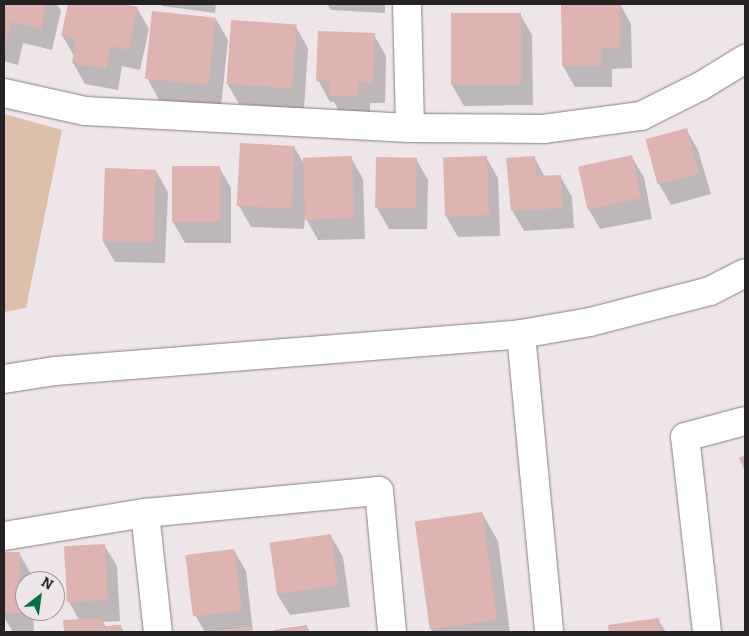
<!DOCTYPE html>
<style>
body{margin:0}
#map{position:relative;width:749px;height:636px;overflow:hidden;background:#eee5e8;font-family:Bitter,serif}
div>[style]{position:absolute}
[style*='--x']{left:calc(var(--x)*1px);top:calc(var(--y)*1px);width:calc(var(--w)*1px);rotate:calc(var(--a)*1deg)}
.green>*{inset:0;background:#ddc0aa}
.shadow>*{inset:0;background:#0003}
.building>*{inset:0;background:#ddb4af;transform-origin:0 0}
.roads{filter:drop-shadow(0 0 1px #867e81) drop-shadow(0 0 1px #867e81)}
.minor>*{height:28px;margin:-14px;padding:0 14px;transform-origin:14px;border-radius:14px;background:#fff}
.tertiary>*{height:28px;margin:-14px;padding:0 14px;transform-origin:14px;border-radius:14px;background:#fff}
span{translate:-50% -50%;white-space:nowrap;text-align:center;line-height:1.15;-webkit-text-stroke:4px #eee5e8;paint-order:stroke}
.frame{position:absolute;inset:0;border:5px solid #252223;pointer-events:none}
.north{position:absolute;left:15px;top:571px;width:50px;height:50px;box-sizing:border-box;background:#eee5e8;border:1px solid #9e9799;border-radius:50%;rotate:30deg;font-size:14px;font-weight:700;line-height:20px;text-align:center;color:#252223}
.north::after{content:'';display:block;margin:auto;width:18px;height:22px;background:#0a6f45;clip-path:polygon(50% 0,100% 100%,50% 72%,0 100%)}
</style>
<div id="map">
<div class="green">
<div style="clip-path:polygon(4px 114px,62px 130px,26px 308px,4px 312px)"></div>
</div>
<div class="shadow">
<div style="clip-path:polygon(4px 4px,57px 4px,61px 11px,52px 50px,23px 43px,18px 65px,4px 61px)"></div>
<div style="clip-path:polygon(69px 4px,117px 4px,137px 8px,149px 29px,140px 70px,122px 66px,118px 90px,85px 84px,73px 63px,74px 56px,62px 35px)"></div>
<div style="clip-path:polygon(161px 4px,216px 4px,215px 13px,162px 6px)"></div>
<div style="clip-path:polygon(327px 4px,385px 4px,385px 13px,331px 10px)"></div>
<div style="clip-path:polygon(562px 4px,620px 4px,631px 24px,632px 68px,612px 69px,612px 87px,575px 87px,563px 66px)"></div>
<div style="clip-path:polygon(520px 14px,532px 35px,533px 105px,464px 106px,452px 85px)"></div>
<div style="clip-path:polygon(216px 19px,228px 40px,221px 106px,159px 100px,147px 78px)"></div>
<div style="clip-path:polygon(296px 27px,308px 48px,304px 109px,239px 104px,227px 83px)"></div>
<div style="clip-path:polygon(374px 35px,386px 56px,385px 103px,370px 103px,370px 118px,342px 116px,334px 102px,330px 102px,318px 80px)"></div>
<div style="clip-path:polygon(686px 129px,698px 150px,711px 194px,671px 205px,659px 184px)"></div>
<div style="clip-path:polygon(294px 147px,305px 165px,351px 158px,363px 179px,365px 239px,318px 240px,305px 217px,304px 229px,251px 227px,239px 206px)"></div>
<div style="clip-path:polygon(631px 156px,644px 177px,652px 219px,600px 229px,588px 208px)"></div>
<div style="clip-path:polygon(486px 157px,498px 178px,500px 236px,458px 237px,446px 216px)"></div>
<div style="clip-path:polygon(534px 157px,545px 177px,560px 176px,572px 197px,574px 228px,524px 231px,512px 210px)"></div>
<div style="clip-path:polygon(416px 159px,428px 180px,427px 229px,389px 229px,377px 208px)"></div>
<div style="clip-path:polygon(219px 167px,231px 188px,231px 243px,185px 243px,173px 222px)"></div>
<div style="clip-path:polygon(156px 171px,168px 192px,165px 263px,115px 262px,103px 241px)"></div>
<div style="clip-path:polygon(482px 513px,498px 541px,510px 632px,433px 632px,430px 628px)"></div>
<div style="clip-path:polygon(331px 536px,343px 557px,350px 607px,290px 615px,277px 594px)"></div>
<div style="clip-path:polygon(104px 545px,117px 566px,120px 621px,103px 622px,106px 627px,121px 626px,124px 632px,65px 632px,64px 621px,79px 620px,69px 602px,66px 547px)"></div>
<div style="clip-path:polygon(234px 550px,246px 571px,253px 632px,205px 632px,195px 615px)"></div>
<div style="clip-path:polygon(19px 553px,31px 574px,31px 581px,25px 581px,25px 611px,33px 611px,34px 632px,13px 632px,4px 617px,4px 554px)"></div>
<div style="clip-path:polygon(658px 620px,666px 632px,611px 632px,610px 626px)"></div>
<div style="clip-path:polygon(306px 626px,310px 632px,274px 632px,274px 631px)"></div>
</div>
<div class="building">
<div style="clip-path:polygon(4px 4px,46px 4px,41px 29px,11px 22px,6px 44px,4px 44px)"></div>
<div style="clip-path:polygon(68px 4px,123px 4px,138px 7px,129px 50px,110px 46px,106px 69px,72px 63px,76px 39px,61px 36px)"></div>
<div style="clip-path:polygon(561px 4px,620px 4px,620px 47px,601px 48px,601px 66px,562px 66px)"></div>
<div style="left:152px;top:11px;width:64px;height:68px;rotate:6deg"></div>
<div style="left:521px;top:13px;width:72px;height:70px;rotate:90deg"></div>
<div style="left:231px;top:20px;width:66px;height:64px;rotate:4deg"></div>
<div style="clip-path:polygon(318px 31px,375px 33px,373px 83px,359px 82px,358px 97px,329px 96px,329px 81px,316px 81px)"></div>
<div style="left:687px;top:128px;width:47px;height:43px;rotate:75deg"></div>
<div style="left:240px;top:143px;width:55px;height:63px;rotate:3deg"></div>
<div style="left:632px;top:155px;width:44px;height:55px;rotate:78deg"></div>
<div style="left:352px;top:156px;width:62px;height:49px;rotate:88deg"></div>
<div style="left:487px;top:156px;width:59px;height:44px;rotate:88deg"></div>
<div style="clip-path:polygon(535px 156px,536px 176px,561px 175px,563px 208px,511px 211px,506px 158px)"></div>
<div style="left:376px;top:157px;width:41px;height:51px;rotate:1deg"></div>
<div style="left:172px;top:166px;width:48px;height:56px"></div>
<div style="left:105px;top:168px;width:51px;height:73px;rotate:2deg"></div>
<div style="clip-path:polygon(745px 455px,745px 472px,739px 458px)"></div>
<div style="left:482px;top:512px;width:109px;height:68px;rotate:82deg"></div>
<div style="left:331px;top:534px;width:52px;height:62px;rotate:82deg"></div>
<div style="left:105px;top:544px;width:56px;height:41px;rotate:87deg"></div>
<div style="left:234px;top:549px;width:62px;height:49px;rotate:83deg"></div>
<div style="left:4px;top:552px;width:16px;height:61px"></div>
<div style="clip-path:polygon(102px 618px,103px 626px,121px 625px,122px 632px,64px 632px,63px 620px)"></div>
<div style="clip-path:polygon(659px 618px,661px 632px,609px 632px,608px 625px)"></div>
<div style="clip-path:polygon(307px 625px,308px 632px,273px 632px,273px 630px)"></div>
<div style="clip-path:polygon(251px 626px,252px 632px,216px 632px,216px 631px)"></div>
</div>
<div class="roads">
<div class="minor">
<div style="--x:407;--y:4;--w:124;--a:88.6"></div>
<div style="--x:4;--y:93;--w:83;--a:12.5"></div>
<div style="--x:85;--y:111;--w:325;--a:3"></div>
<div style="--x:410;--y:128;--w:133;--a:0.4"></div>
<div style="--x:543;--y:129;--w:99;--a:-7.6"></div>
<div style="--x:641;--y:116;--w:67;--a:-26.6"></div>
<div style="--x:701;--y:86;--w:52;--a:-31.5"></div>
<div style="--x:521;--y:334;--w:299;--a:84.6"></div>
<div style="--x:145;--y:513;--w:120;--a:83.8"></div>
<div style="--x:4;--y:536;--w:143;--a:-9.3"></div>
<div style="--x:145;--y:513;--w:235;--a:-5.4"></div>
<div style="--x:379;--y:491;--w:142;--a:84.7"></div>
<div style="--x:707;--y:632;--w:196;--a:-96.4"></div>
<div style="--x:685;--y:437;--w:62;--a:-14.9"></div>
</div>
<div class="tertiary">
<div style="--x:4;--y:379;--w:52;--a:-8.9"></div>
<div style="--x:55;--y:371;--w:467;--a:-4.5"></div>
<div style="--x:521;--y:334;--w:70;--a:-9.9"></div>
<div style="--x:590;--y:322;--w:124;--a:-14.5"></div>
<div style="--x:710;--y:291;--w:39;--a:-27"></div>
</div>
</div>
<div class="frame"></div>
<div class="north">N</div>
</div>
